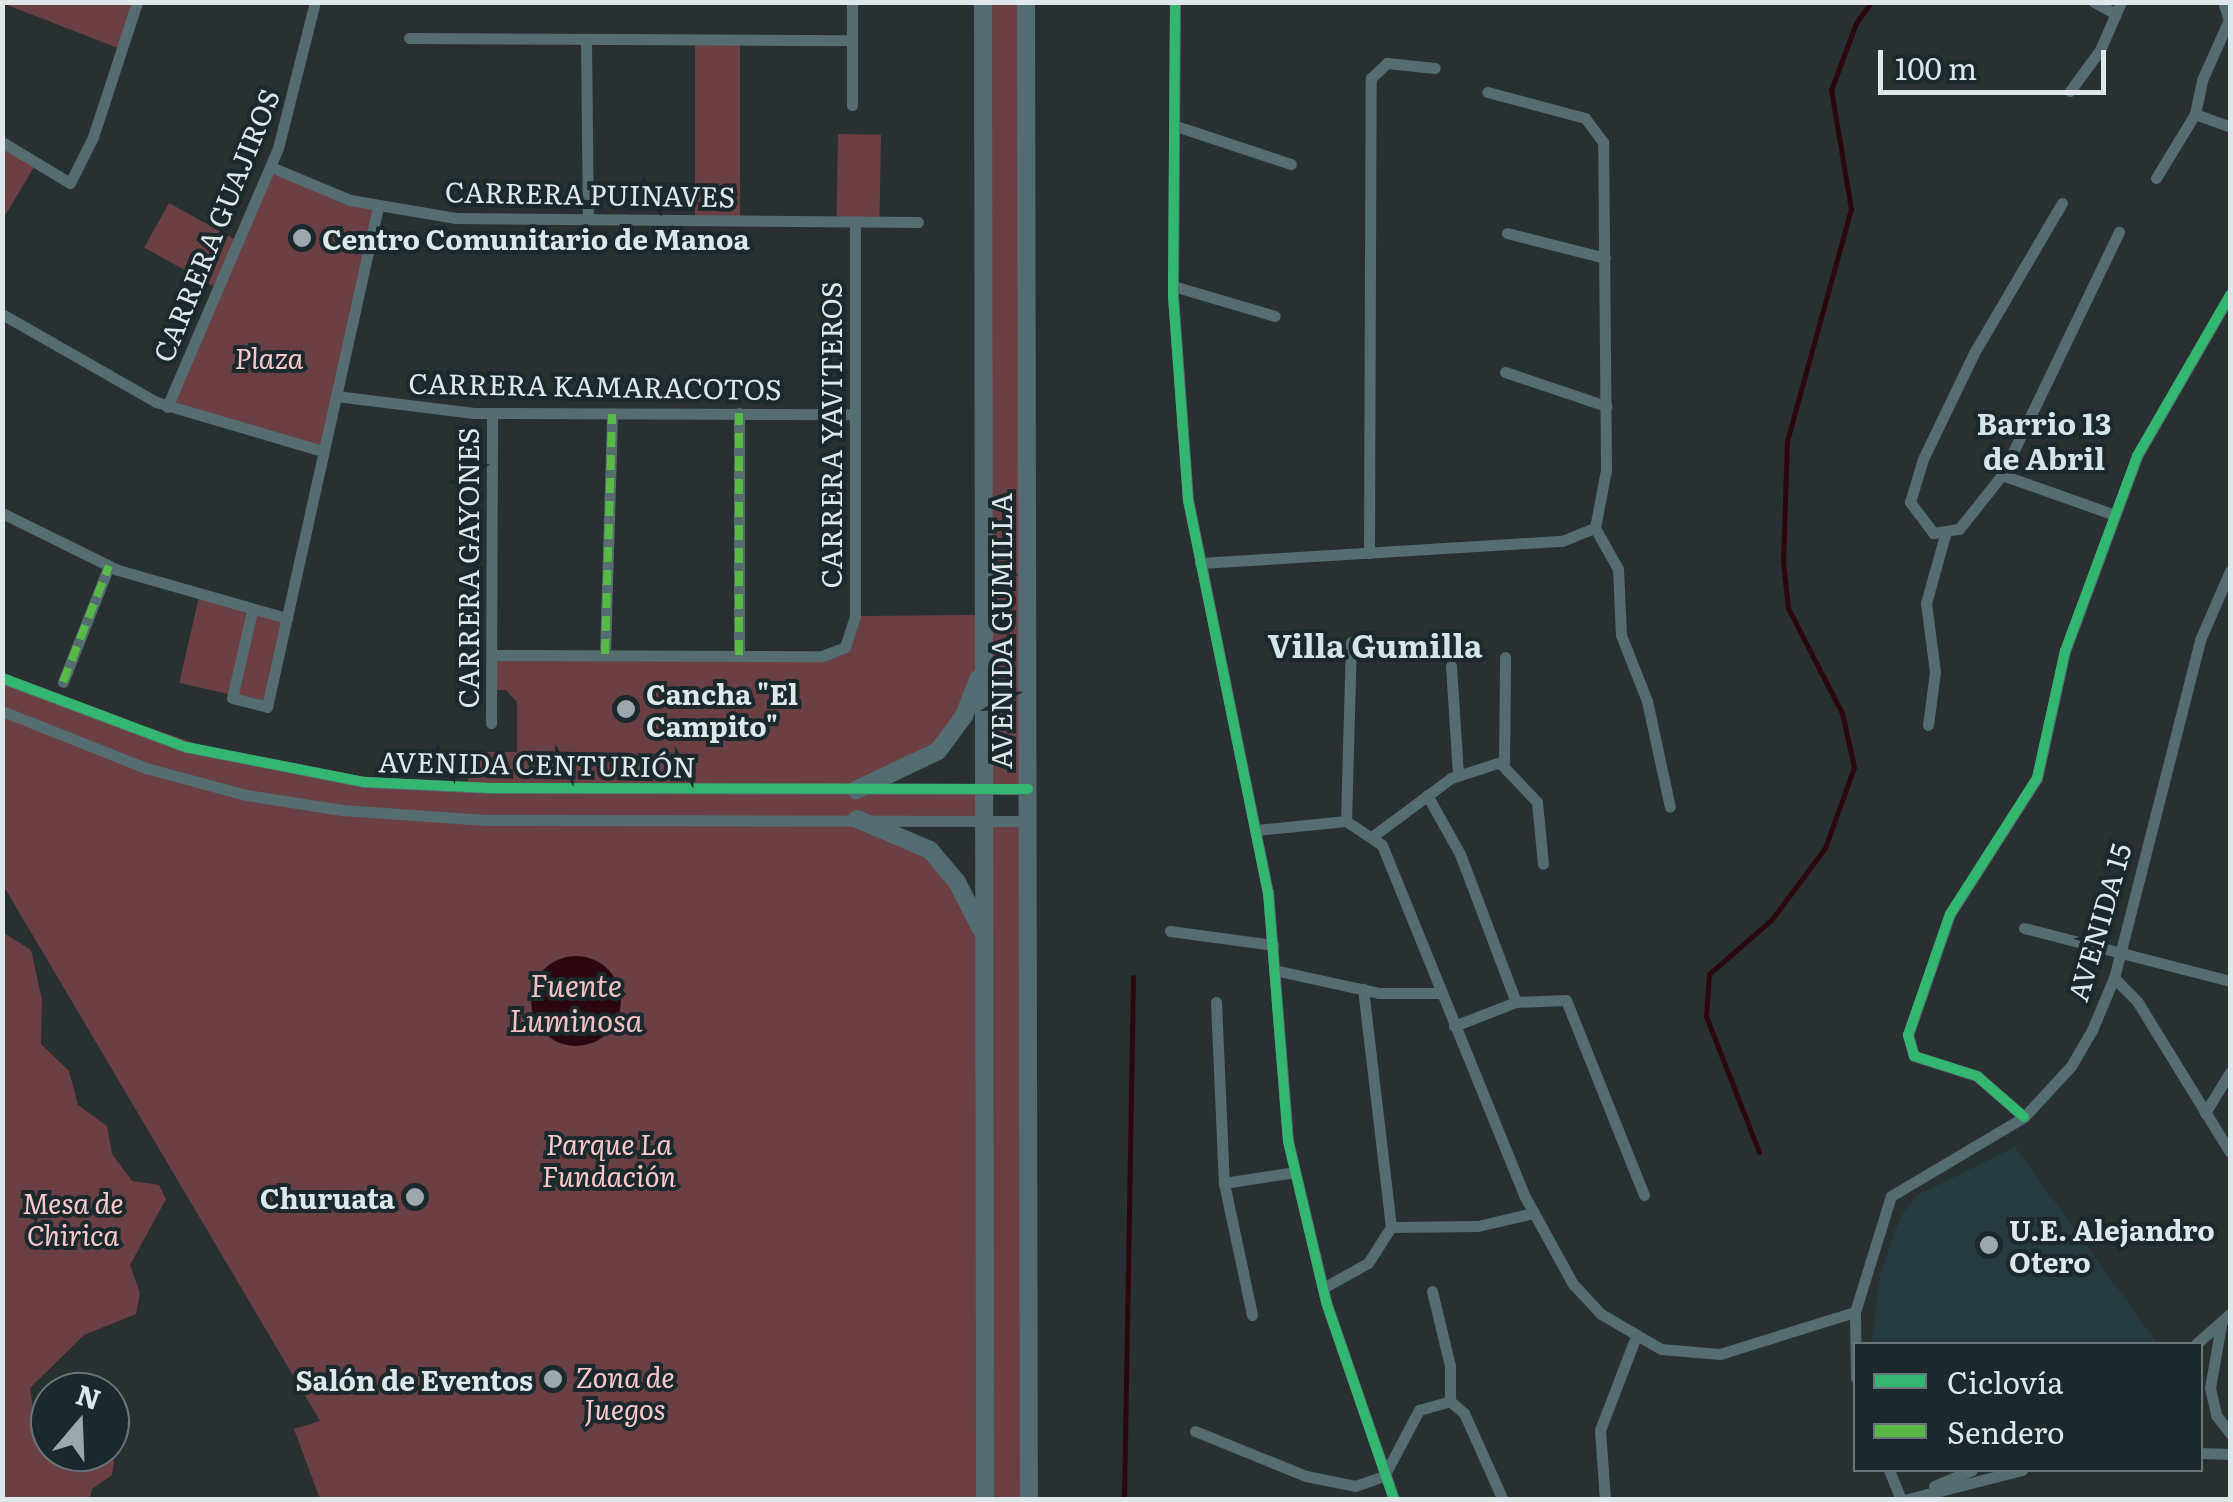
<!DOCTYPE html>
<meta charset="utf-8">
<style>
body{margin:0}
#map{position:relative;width:2233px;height:1502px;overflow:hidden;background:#283032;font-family:Literata,serif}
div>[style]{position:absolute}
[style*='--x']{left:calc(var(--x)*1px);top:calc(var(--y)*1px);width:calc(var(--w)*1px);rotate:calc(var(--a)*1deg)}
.built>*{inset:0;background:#263b3f}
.green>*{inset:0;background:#6b4044;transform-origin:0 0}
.water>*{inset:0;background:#2b080f}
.round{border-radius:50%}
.stream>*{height:5px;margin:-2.5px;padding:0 2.5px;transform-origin:2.5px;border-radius:2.5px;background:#2b080f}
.minor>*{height:11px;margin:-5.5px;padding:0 5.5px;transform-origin:5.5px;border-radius:5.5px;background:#556c70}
.secondary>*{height:18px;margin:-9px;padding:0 9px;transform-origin:9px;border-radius:9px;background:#526c72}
.quiet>*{height:8px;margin-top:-4px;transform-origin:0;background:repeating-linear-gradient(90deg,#58b947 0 15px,transparent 0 23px)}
.cycleway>*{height:10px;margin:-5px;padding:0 5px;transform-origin:5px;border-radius:5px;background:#33b770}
.dots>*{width:28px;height:28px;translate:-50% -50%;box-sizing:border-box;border:5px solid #1b292c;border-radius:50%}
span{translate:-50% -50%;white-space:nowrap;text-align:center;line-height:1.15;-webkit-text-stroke:8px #1b292c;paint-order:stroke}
.street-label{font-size:28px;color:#dee7e9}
.poi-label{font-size:28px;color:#dee7e9;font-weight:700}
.left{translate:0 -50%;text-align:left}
.right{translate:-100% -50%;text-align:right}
.park-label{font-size:28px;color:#f8c8cb;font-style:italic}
.neighbourhood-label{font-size:30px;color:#d3e5e9;font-weight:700}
.water-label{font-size:30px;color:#f0c0c3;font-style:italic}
.quarter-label{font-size:32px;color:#d3e5e9;font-weight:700}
.frame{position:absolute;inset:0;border:5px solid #dee7e9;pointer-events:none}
.legend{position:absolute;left:1853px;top:1342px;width:350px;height:130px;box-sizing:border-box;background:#1b292c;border:2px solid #697578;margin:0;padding:12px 18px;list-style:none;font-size:30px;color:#dee7e9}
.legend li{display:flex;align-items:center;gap:20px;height:50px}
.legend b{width:50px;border:2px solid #697578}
.north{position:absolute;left:30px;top:1372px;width:100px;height:100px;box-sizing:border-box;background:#1b292c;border:2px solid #697578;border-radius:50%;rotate:19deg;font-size:28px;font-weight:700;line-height:40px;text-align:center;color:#dee7e9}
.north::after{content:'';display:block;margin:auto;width:35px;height:45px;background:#9ea7a9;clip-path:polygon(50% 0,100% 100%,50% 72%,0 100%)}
.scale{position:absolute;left:1878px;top:50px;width:228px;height:45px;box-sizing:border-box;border:5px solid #dee7e9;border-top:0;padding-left:12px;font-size:30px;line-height:35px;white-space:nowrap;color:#dee7e9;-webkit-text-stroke:8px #1b292c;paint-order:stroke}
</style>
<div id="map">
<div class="built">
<div style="clip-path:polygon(2015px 1147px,2158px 1344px,1872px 1344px,1880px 1275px,1901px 1216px,1916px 1196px)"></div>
</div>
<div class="green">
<div style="clip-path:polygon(2px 3px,137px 3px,123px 50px)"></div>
<div style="left:985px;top:3px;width:39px;height:785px"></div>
<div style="left:695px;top:42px;width:45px;height:176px"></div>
<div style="left:838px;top:134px;width:43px;height:86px;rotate:1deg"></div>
<div style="clip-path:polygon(3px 142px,37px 162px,3px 219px)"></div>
<div style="clip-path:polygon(271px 167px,378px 207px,323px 451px,167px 407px)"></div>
<div style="left:169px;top:203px;width:79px;height:51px;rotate:29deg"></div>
<div style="left:199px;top:597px;width:90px;height:88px;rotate:13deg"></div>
<div style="clip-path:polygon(982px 615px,975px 684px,937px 750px,856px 789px,984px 790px,984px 820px,863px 819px,930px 850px,984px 937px,985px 1499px,320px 1499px,294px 1429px,320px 1421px,3px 885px,3px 678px,262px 766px,468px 787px,468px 752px,517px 752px,517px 702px,506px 690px,493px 690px,493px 656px,835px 655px,857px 616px)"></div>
<div style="left:986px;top:822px;width:40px;height:677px"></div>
<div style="clip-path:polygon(2px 932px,31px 950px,42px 1000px,41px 1044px,69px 1071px,78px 1105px,107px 1126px,112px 1154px,132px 1181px,159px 1185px,166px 1199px,130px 1265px,140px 1293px,136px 1314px,84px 1335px,30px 1388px,33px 1408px,50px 1417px,50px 1452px,104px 1452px,114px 1461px,112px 1475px,92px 1489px,90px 1499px,3px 1499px)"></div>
</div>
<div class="water">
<div class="round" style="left:531px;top:956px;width:90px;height:90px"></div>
</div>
<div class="stream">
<div style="--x:1759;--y:1152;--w:146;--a:-111.3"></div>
<div style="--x:1706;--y:1016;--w:42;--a:-85.9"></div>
<div style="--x:1709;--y:974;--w:84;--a:-41.1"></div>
<div style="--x:1772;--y:919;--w:89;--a:-53.3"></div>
<div style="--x:1825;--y:848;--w:86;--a:-70.3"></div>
<div style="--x:1854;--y:767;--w:55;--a:-102.5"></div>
<div style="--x:1842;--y:713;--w:118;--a:-117.2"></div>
<div style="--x:1788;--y:608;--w:47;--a:-96.1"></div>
<div style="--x:1783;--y:561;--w:120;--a:-88.1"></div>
<div style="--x:1787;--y:441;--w:241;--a:-74.6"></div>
<div style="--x:1851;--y:209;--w:121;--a:-99.5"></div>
<div style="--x:1831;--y:90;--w:72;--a:-69.5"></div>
<div style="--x:1856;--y:23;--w:26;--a:-54"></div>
<div style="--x:1124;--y:1500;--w:523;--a:-89.01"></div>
</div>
<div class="minor">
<div style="--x:1175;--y:2;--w:294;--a:90.4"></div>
<div style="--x:1173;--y:296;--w:205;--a:85.8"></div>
<div style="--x:1188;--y:500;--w:400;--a:78.5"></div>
<div style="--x:1268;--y:892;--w:250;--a:85.4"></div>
<div style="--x:1288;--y:1141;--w:165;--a:76.7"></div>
<div style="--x:1326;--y:1302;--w:209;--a:71"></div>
<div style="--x:2094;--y:2;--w:25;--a:29"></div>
<div style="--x:409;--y:38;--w:443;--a:0.3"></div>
<div style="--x:586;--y:39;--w:181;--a:89.4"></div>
<div style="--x:2070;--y:91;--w:51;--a:-53.8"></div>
<div style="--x:2100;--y:50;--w:52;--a:-66.4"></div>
<div style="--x:852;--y:105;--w:103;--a:-90"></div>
<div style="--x:2195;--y:114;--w:37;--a:20"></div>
<div style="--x:1176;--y:126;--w:121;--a:18.3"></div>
<div style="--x:2;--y:142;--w:79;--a:31.1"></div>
<div style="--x:70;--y:183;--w:51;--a:-63.4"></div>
<div style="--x:93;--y:137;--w:142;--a:-71.9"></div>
<div style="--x:271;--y:167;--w:86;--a:22.7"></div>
<div style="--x:350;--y:200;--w:107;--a:9.7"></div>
<div style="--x:455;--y:218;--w:463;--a:0.5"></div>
<div style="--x:2156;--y:178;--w:75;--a:-58.6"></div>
<div style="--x:2195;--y:114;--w:35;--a:-78"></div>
<div style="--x:2202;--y:80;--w:66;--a:-65.8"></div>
<div style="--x:2229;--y:20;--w:19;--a:-108"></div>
<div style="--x:2062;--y:203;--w:174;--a:120.4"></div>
<div style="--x:1974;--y:353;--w:118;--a:115.7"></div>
<div style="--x:1923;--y:459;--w:45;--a:106.8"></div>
<div style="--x:1910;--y:502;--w:39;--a:53"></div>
<div style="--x:1933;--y:533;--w:26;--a:-9"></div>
<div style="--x:1959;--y:529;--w:69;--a:-51.5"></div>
<div style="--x:2002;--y:475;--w:270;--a:-64.3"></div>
<div style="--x:1507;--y:233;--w:101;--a:14.3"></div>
<div style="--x:1173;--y:286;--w:106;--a:16.4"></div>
<div style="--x:2;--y:314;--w:177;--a:29.7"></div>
<div style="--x:156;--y:402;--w:174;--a:16.4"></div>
<div style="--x:1505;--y:372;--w:107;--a:18.6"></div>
<div style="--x:336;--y:396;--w:139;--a:7"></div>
<div style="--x:474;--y:413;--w:381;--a:0.2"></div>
<div style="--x:167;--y:407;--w:282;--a:-66.8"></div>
<div style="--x:278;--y:148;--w:151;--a:-75.8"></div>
<div style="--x:2002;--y:475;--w:117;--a:19.5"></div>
<div style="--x:2;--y:513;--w:129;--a:26.2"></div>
<div style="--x:118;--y:570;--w:176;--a:15.9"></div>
<div style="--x:1595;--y:528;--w:47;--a:60.7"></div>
<div style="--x:1618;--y:569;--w:66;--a:87.4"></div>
<div style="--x:1621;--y:635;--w:71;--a:68.5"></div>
<div style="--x:1647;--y:701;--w:108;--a:77.8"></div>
<div style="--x:1369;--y:553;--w:475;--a:-89.8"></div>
<div style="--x:1371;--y:78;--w:22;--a:-43"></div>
<div style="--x:1387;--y:63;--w:48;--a:5.9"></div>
<div style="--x:1200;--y:563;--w:363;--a:-3.5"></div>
<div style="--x:1562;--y:541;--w:35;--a:-22"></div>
<div style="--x:1595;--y:528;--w:59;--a:-79.3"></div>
<div style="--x:1606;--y:470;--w:328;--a:-90.5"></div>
<div style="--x:1603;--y:142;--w:30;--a:-127"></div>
<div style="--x:1585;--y:118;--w:101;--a:-165.1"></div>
<div style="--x:252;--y:611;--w:89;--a:102.9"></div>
<div style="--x:232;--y:698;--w:36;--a:14"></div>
<div style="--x:267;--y:707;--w:512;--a:-77.48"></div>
<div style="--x:605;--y:654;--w:240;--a:-88.3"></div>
<div style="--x:492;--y:655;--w:330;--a:0.2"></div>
<div style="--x:822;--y:656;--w:25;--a:-21"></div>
<div style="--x:845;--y:647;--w:33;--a:-72"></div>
<div style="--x:855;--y:616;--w:395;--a:-90"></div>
<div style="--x:739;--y:655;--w:242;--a:-90"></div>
<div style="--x:1451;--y:666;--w:109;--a:86.3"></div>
<div style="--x:2;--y:678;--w:197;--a:20.6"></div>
<div style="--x:186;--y:747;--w:182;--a:11.1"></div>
<div style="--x:365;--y:782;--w:126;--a:2.7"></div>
<div style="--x:491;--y:788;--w:537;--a:0.11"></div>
<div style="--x:63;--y:682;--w:125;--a:-68.4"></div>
<div style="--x:2;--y:711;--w:155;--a:21.6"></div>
<div style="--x:146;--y:768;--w:104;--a:15.1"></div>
<div style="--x:246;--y:795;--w:97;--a:8.9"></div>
<div style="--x:342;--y:810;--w:144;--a:4"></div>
<div style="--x:486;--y:820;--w:542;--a:0.11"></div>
<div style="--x:491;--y:723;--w:309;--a:-89.8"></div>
<div style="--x:1928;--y:725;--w:53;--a:-82.5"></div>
<div style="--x:1935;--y:672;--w:70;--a:-97.4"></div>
<div style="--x:1926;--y:603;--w:71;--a:-74.4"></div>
<div style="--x:1501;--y:764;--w:52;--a:46.5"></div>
<div style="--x:1537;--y:802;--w:62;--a:84.5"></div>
<div style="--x:1427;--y:795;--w:68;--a:60.8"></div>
<div style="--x:1460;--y:854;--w:158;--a:69.3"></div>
<div style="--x:1346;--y:821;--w:179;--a:-88.4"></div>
<div style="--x:1256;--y:830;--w:90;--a:-5.7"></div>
<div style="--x:1346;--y:821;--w:43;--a:33.7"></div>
<div style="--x:1382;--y:845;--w:378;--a:67.9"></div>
<div style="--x:1524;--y:1195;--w:102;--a:61.2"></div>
<div style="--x:1573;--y:1284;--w:41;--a:47"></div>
<div style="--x:1601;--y:1314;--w:69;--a:30.3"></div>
<div style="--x:1661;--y:1349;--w:59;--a:4.8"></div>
<div style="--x:1720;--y:1354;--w:141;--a:-17.3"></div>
<div style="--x:1373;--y:836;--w:97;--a:-36.6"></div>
<div style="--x:1451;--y:778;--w:56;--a:-17.8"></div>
<div style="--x:1504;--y:761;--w:104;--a:-89.4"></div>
<div style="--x:2024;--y:928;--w:213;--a:14.4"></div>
<div style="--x:1170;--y:931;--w:104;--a:7.7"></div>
<div style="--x:1274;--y:970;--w:107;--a:12.4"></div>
<div style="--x:1379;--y:993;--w:62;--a:0"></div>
<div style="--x:2114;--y:978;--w:33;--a:45"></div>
<div style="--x:2137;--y:1001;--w:177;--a:58.4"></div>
<div style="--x:1216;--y:1002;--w:181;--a:87.5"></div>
<div style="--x:1224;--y:1183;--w:135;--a:78"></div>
<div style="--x:1454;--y:1026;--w:66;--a:-21.2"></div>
<div style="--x:1516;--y:1002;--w:50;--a:-2.3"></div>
<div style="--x:1566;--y:1000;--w:210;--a:68.2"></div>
<div style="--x:2205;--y:1113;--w:48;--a:-58.6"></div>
<div style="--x:2024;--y:1117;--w:62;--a:-138.9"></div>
<div style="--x:1977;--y:1076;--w:66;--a:-162.4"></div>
<div style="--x:1914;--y:1056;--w:22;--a:-106"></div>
<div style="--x:1908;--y:1035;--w:128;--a:-70.9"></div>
<div style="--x:1950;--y:914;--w:161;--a:-57.4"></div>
<div style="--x:2037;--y:778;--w:130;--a:-77.6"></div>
<div style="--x:2065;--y:651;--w:208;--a:-69.7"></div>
<div style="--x:2137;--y:456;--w:186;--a:-60"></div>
<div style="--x:1224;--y:1183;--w:72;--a:-8.8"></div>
<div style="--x:1391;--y:1227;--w:87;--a:-0.7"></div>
<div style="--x:1478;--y:1226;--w:57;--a:-13.3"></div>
<div style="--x:1323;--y:1288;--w:51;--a:-29.1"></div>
<div style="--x:1368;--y:1263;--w:43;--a:-57.4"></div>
<div style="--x:1391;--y:1227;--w:240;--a:-96.7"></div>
<div style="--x:1432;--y:1291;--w:77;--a:76.5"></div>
<div style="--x:1450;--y:1366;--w:35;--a:90"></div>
<div style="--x:2221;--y:1325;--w:64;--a:99.9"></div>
<div style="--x:2210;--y:1388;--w:28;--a:77"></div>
<div style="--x:2216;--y:1415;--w:23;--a:52"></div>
<div style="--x:2196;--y:1344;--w:45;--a:-41.4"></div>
<div style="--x:1856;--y:1378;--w:66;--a:-90.9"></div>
<div style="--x:1855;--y:1312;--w:121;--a:-72.8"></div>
<div style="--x:1891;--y:1196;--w:155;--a:-30.7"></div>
<div style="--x:2024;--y:1117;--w:69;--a:-47.3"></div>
<div style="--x:2071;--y:1066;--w:42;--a:-59.7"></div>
<div style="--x:2092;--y:1030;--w:56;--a:-67.1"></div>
<div style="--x:2114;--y:978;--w:349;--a:-75.7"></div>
<div style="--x:2200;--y:640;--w:75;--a:-66.5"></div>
<div style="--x:1195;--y:1431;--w:120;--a:22.1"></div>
<div style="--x:1306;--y:1476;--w:50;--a:11.5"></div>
<div style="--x:1355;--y:1486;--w:31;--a:-19"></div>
<div style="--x:1384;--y:1476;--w:75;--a:-62.1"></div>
<div style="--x:1419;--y:1410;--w:32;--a:-16"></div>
<div style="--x:1450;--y:1401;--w:18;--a:41"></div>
<div style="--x:1464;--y:1413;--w:95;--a:65.9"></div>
<div style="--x:2200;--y:1453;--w:30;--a:2"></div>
<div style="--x:1889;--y:1470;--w:32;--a:68"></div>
<div style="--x:1934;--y:1486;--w:41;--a:-22.8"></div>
<div style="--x:1605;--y:1500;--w:70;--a:-94.1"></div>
<div style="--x:1600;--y:1430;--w:101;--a:-69"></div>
<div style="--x:1904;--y:1500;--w:122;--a:-14.3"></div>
</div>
<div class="secondary">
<div style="--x:983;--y:2;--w:1498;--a:89.92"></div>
<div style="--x:1026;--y:2;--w:1498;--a:89.89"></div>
<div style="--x:856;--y:790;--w:91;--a:-25.4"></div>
<div style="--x:938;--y:751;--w:44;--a:-53.4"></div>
<div style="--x:964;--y:716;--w:40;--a:-69"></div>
<div style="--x:857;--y:819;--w:79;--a:23"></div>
<div style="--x:930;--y:850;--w:42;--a:49.8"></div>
<div style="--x:957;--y:882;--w:53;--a:62.9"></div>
</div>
<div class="quiet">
<div style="--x:605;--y:654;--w:240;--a:-88.3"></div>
<div style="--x:739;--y:655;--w:242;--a:-90"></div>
<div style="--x:63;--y:682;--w:125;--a:-68.4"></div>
</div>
<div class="cycleway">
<div style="--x:1175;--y:2;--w:294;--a:90.4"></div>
<div style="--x:1173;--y:296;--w:205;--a:85.8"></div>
<div style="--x:1188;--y:500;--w:400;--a:78.5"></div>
<div style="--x:1268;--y:892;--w:250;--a:85.4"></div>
<div style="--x:1288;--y:1141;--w:165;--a:76.7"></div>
<div style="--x:1326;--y:1302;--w:209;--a:71"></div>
<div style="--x:2;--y:678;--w:197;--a:20.6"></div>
<div style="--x:186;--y:747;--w:182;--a:11.1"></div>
<div style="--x:365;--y:782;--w:126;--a:2.7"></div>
<div style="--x:491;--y:788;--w:537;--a:0.11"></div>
<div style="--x:2024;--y:1117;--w:62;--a:-138.9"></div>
<div style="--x:1977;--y:1076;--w:66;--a:-162.4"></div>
<div style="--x:1914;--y:1056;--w:22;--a:-106"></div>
<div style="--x:1908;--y:1035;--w:128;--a:-70.9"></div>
<div style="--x:1950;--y:914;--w:161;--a:-57.4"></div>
<div style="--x:2037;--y:778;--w:130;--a:-77.6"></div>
<div style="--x:2065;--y:651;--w:208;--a:-69.7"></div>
<div style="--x:2137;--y:456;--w:186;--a:-60"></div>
</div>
<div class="dots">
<div style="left:302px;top:238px;background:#9ea7a9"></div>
<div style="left:626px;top:709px;background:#9ea7a9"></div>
<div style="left:415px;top:1197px;background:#9ea7a9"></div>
<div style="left:1989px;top:1245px;background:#9ea7a9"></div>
<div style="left:553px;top:1379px;background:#9ea7a9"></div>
</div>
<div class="street-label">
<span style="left:590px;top:193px;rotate:1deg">CARRERA PUINAVES</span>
<span style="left:215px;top:225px;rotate:-68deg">CARRERA GUAJIROS</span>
<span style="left:595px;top:385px;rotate:1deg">CARRERA KAMARACOTOS</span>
<span style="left:830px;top:435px;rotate:-90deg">CARRERA YAVITEROS</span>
<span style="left:467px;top:568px;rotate:-90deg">CARRERA GAYONES</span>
<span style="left:1000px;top:631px;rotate:-90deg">AVENIDA GUMILLA</span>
<span style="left:537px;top:763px;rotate:1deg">AVENIDA CENTURIÓN</span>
<span style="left:2098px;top:922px;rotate:-74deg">AVENIDA 15</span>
</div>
<div class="poi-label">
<span class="left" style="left:322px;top:238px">Centro Comunitario de Manoa</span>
<span class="left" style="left:646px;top:709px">Cancha "El<br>Campito"</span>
<span class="right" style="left:395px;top:1197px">Churuata</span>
<span class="left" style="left:2009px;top:1245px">U.E. Alejandro<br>Otero</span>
<span class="right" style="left:533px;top:1379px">Salón de Eventos</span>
</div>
<div class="park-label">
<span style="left:269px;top:357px">Plaza</span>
<span style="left:609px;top:1159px">Parque La<br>Fundación</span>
<span style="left:73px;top:1218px">Mesa de<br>Chirica</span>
<span style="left:625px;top:1392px">Zona de<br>Juegos</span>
</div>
<div class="neighbourhood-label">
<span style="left:2044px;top:439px">Barrio 13<br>de Abril</span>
</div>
<div class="water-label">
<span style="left:576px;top:1001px">Fuente<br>Luminosa</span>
</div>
<div class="quarter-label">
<span style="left:1375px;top:644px">Villa Gumilla</span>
</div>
<div class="frame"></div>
<ul class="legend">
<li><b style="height:12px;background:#33b770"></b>Ciclovía</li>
<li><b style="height:12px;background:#58b947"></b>Sendero</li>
</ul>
<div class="north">N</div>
<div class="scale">100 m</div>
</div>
